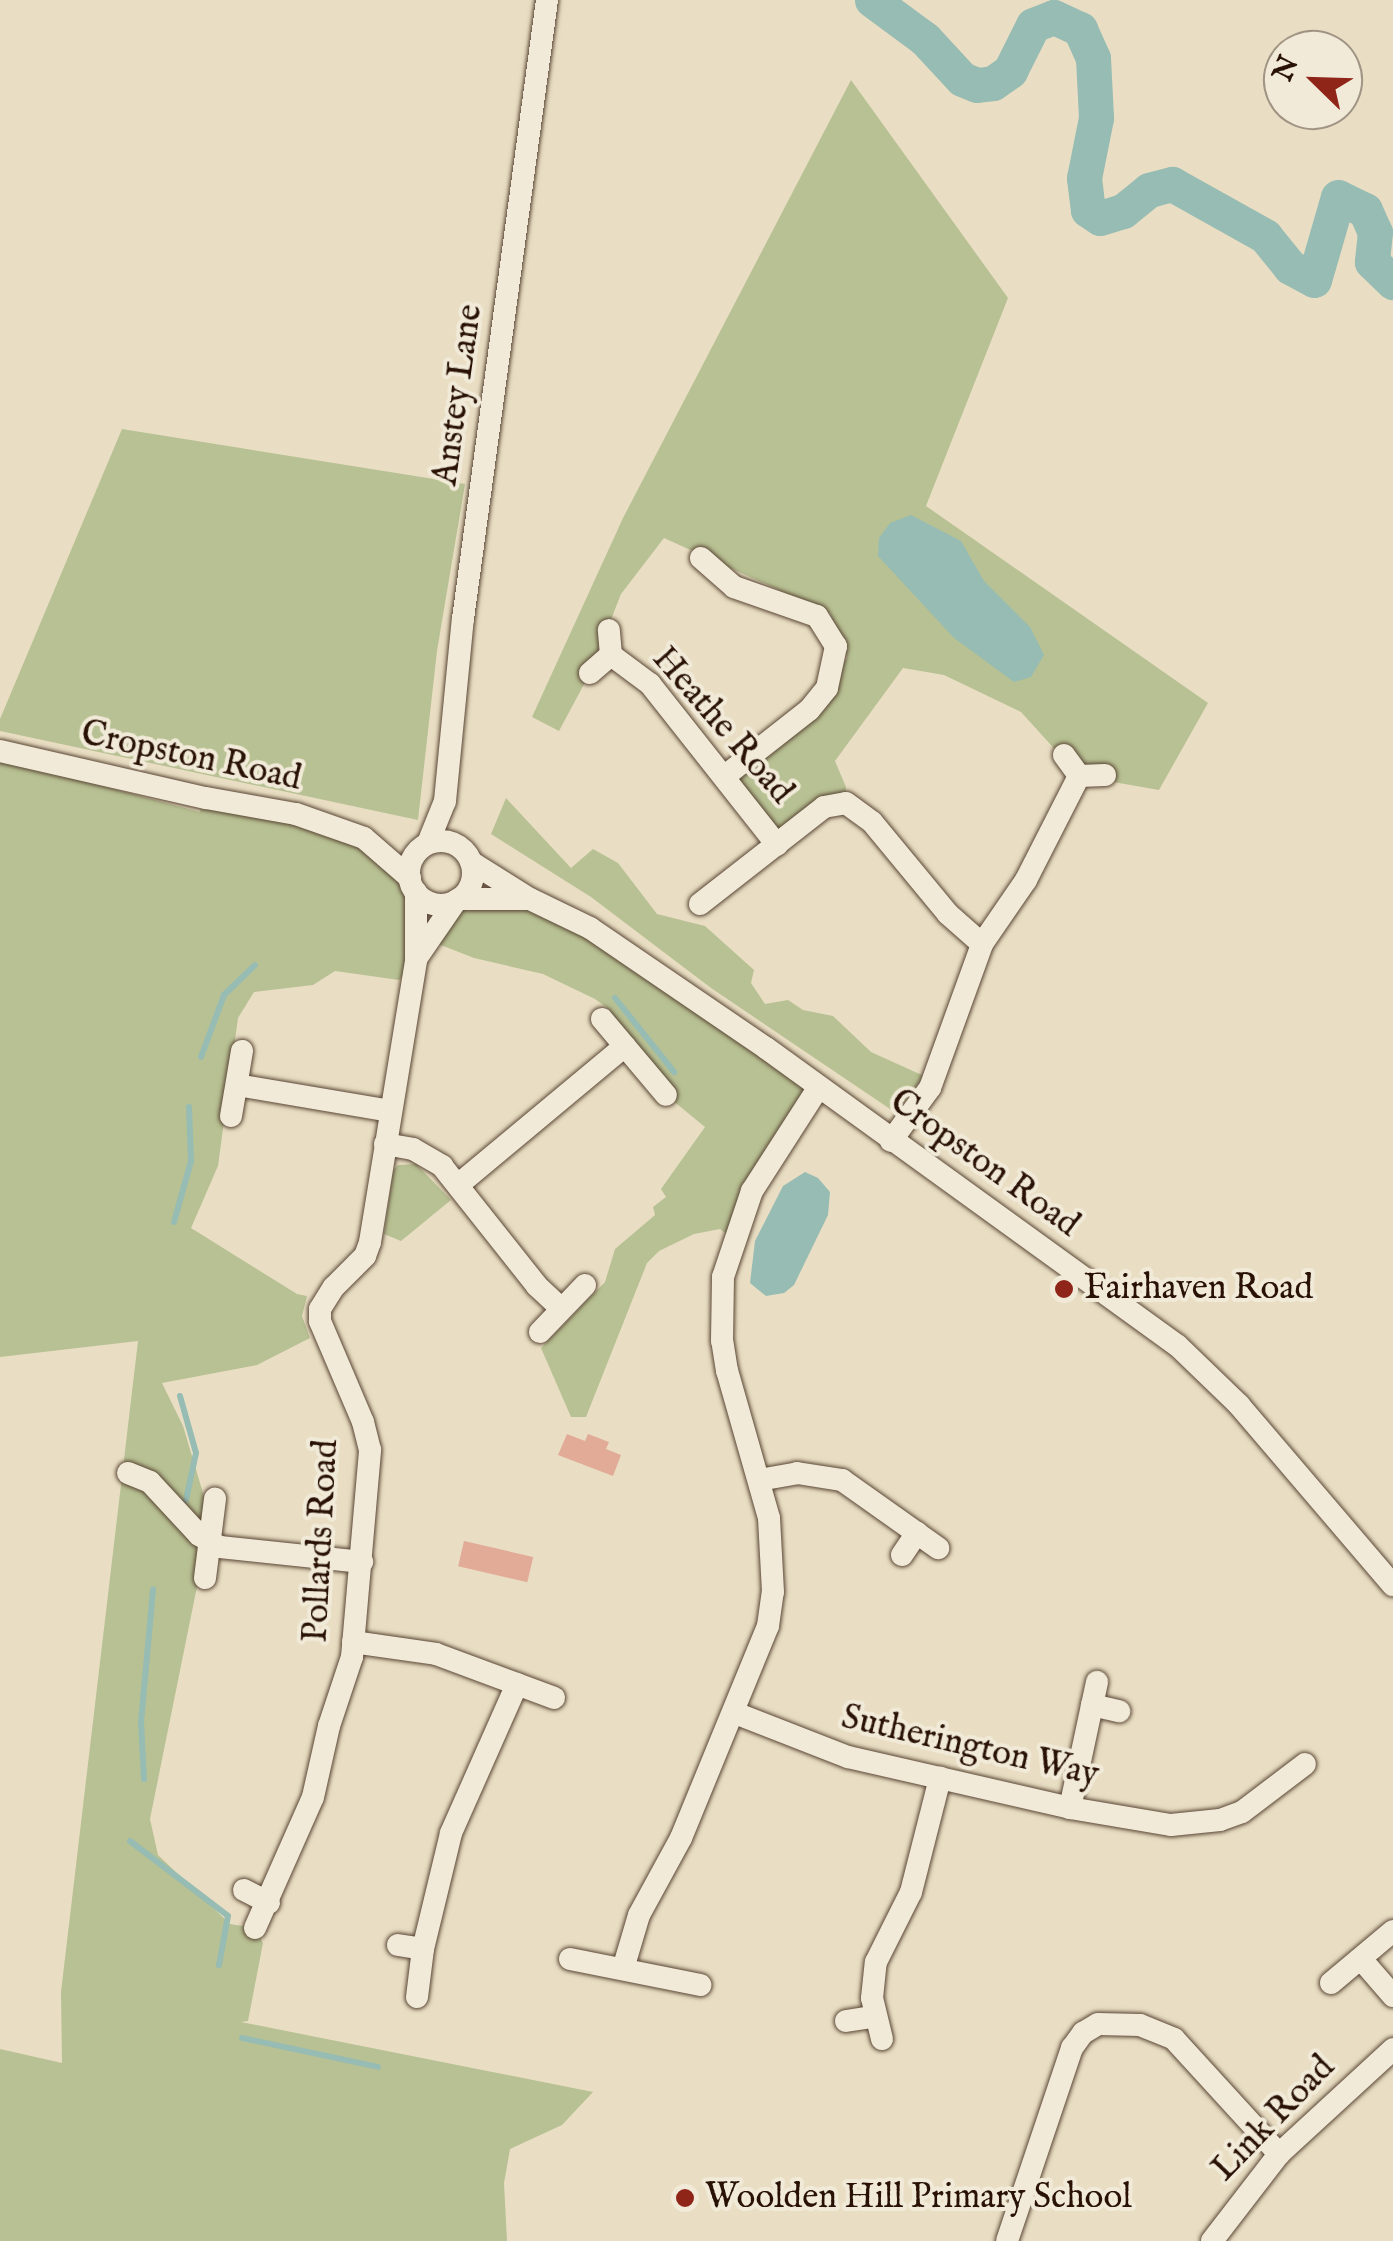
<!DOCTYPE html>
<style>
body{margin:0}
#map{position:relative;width:1393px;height:2241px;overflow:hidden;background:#e9dec3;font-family:"IM FELL English",serif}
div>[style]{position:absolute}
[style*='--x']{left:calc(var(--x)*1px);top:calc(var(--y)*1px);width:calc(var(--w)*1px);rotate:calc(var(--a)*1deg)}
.green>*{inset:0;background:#b8c193}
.water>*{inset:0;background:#97bcb3}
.stream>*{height:6px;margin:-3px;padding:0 3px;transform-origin:3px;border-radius:3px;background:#97bcb3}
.river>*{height:35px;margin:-17.5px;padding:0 17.5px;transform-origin:17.5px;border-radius:17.5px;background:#97bcb3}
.building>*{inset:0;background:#e1ab98;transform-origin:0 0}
.roads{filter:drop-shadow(0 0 2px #594534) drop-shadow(0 0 2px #594534)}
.minor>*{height:22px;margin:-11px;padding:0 11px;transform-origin:11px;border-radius:11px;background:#f1ead8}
.minor>.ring{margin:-11px;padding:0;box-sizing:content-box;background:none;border:22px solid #f1ead8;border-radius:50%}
.dots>*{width:28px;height:28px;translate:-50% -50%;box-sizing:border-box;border:5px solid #f1ead8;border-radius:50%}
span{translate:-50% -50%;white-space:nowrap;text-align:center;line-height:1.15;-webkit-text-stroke:8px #f1ead8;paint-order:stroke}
.street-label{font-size:35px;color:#291205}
.poi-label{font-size:35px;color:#291205}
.left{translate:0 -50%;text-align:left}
.north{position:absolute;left:1263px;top:30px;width:100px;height:100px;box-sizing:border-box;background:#f1ead8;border:2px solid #a19484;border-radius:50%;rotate:293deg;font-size:28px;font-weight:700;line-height:40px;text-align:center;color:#291205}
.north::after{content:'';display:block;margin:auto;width:35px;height:45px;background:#8f2418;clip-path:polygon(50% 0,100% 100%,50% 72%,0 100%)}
</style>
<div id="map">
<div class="green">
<div style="clip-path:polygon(851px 80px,1008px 298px,926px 506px,1208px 703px,1159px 790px,1079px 776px,1021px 712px,944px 675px,903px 668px,835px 761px,846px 787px,846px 803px,774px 840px,734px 777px,795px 721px,847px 658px,830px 613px,664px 538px,621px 594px,590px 673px,559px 731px,532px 717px,623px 518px)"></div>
<div style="clip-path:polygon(122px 429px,465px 484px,437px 651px,418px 820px,0 731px,0 719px)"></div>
<div style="clip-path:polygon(0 759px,200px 812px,202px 801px,341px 828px,410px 878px,416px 960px,399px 980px,335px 971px,313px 985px,254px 992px,238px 1018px,218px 1166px,191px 1228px,297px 1294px,307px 1296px,302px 1316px,310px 1338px,257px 1365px,162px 1383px,183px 1426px,206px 1503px,207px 1537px,150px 1819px,158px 1855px,230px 1924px,255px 1928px,263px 1943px,248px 2021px,241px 2022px,593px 2092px,562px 2125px,510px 2149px,504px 2183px,507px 2241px,0 2241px,0 2049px,62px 2063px,61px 1992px,138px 1341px,0 1357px)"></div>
<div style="clip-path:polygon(506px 798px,571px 868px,593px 849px,618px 863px,657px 914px,705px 926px,754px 970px,751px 983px,765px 1004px,788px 1000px,803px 1010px,833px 1016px,871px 1052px,924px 1076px,896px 1113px,711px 988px,591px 897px,491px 834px)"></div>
<div style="clip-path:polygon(530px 899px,818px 1088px,732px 1238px,720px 1229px,694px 1234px,659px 1251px,647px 1263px,586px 1417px,571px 1417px,541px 1348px,605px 1282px,615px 1249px,655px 1215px,653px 1207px,666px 1197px,661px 1189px,705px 1127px,666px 1095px,602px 1019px,610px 1010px,595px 999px,543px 974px,474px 958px,428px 940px,456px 901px)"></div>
<div style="clip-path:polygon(416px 1164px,451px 1200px,401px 1241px,384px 1234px,393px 1171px,398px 1165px)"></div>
</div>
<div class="water">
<div style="clip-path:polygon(911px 515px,961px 541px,984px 581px,1030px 627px,1044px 655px,1031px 677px,1014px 682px,954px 638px,878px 556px,879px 538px,890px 523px)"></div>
<div style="clip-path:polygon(805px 1172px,818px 1178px,830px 1192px,828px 1215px,794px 1285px,784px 1293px,766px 1296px,750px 1283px,755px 1241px,783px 1186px)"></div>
</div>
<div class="stream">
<div style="--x:615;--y:998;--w:95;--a:51.4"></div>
<div style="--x:201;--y:1057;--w:66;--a:-69.6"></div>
<div style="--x:224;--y:995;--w:43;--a:-44.1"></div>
<div style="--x:174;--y:1222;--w:63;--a:-74.4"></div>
<div style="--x:191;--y:1161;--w:54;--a:-92.1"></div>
<div style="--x:180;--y:1396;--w:59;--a:74.3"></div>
<div style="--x:196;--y:1453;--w:48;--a:102"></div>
<div style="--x:144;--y:1779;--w:57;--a:-93"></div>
<div style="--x:141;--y:1722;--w:133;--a:-84.8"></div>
<div style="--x:130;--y:1841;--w:123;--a:37.4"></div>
<div style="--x:228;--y:1916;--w:50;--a:100.4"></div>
<div style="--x:242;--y:2038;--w:139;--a:12"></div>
</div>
<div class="river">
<div style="--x:872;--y:0;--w:66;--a:36.3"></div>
<div style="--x:925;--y:39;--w:54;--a:47.2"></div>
<div style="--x:962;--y:79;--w:16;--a:22"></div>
<div style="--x:977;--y:85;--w:16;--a:-7"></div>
<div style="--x:993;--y:83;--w:21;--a:-35"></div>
<div style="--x:1010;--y:71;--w:51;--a:-63.4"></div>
<div style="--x:1033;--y:25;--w:22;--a:-21"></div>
<div style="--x:1054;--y:17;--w:29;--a:25"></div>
<div style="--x:1080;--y:29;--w:32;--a:66"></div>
<div style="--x:1093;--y:58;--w:60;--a:87.1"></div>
<div style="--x:1096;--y:118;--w:61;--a:101.3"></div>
<div style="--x:1084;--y:178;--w:32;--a:83"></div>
<div style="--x:1088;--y:210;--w:14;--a:34"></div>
<div style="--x:1100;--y:218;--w:24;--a:-17"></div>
<div style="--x:1123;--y:211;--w:33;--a:-39"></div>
<div style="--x:1149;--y:190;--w:24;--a:-15"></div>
<div style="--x:1172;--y:184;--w:107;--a:29.2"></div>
<div style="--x:1265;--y:236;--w:40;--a:51"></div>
<div style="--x:1290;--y:267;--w:27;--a:28"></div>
<div style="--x:1314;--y:280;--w:86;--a:-73.9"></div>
<div style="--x:1338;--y:197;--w:30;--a:26"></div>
<div style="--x:1365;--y:210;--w:24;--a:66"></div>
<div style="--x:1375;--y:232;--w:30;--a:96"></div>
<div style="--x:1372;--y:262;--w:29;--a:44"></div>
</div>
<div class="building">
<div style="clip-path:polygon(567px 1434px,585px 1441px,588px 1434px,609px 1442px,606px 1449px,621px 1455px,613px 1476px,558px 1455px)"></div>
<div style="left:464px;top:1541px;width:71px;height:26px;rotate:13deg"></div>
</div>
<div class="roads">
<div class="minor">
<div style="--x:701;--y:558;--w:44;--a:41.3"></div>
<div style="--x:734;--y:587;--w:88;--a:19.3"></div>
<div style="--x:817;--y:616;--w:36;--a:58"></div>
<div style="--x:836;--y:646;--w:43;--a:102.1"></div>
<div style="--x:827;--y:688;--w:28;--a:129"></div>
<div style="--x:809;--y:710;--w:105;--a:141.9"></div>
<div style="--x:611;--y:655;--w:49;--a:36.6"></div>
<div style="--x:650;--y:684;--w:205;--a:51.7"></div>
<div style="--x:590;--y:673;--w:28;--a:-41"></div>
<div style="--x:611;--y:655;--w:25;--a:-95"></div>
<div style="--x:0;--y:751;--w:211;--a:12.9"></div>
<div style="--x:206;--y:798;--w:91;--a:10.1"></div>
<div style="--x:296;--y:814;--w:72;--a:19.4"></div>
<div style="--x:364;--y:838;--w:61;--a:41"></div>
<div style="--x:1064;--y:755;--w:26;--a:54"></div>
<div style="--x:1079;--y:776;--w:26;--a:-2"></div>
<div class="ring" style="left:409px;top:841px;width:42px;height:42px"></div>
<div style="--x:428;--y:843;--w:45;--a:-68"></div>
<div style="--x:445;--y:801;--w:183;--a:-84.4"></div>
<div style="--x:463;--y:619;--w:625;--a:-82.27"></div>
<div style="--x:471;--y:862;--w:70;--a:32.1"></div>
<div style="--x:530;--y:899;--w:67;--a:25.8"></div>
<div style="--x:590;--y:928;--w:213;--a:34.3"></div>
<div style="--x:766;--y:1048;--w:508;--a:35.88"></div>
<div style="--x:1178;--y:1346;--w:85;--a:44"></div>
<div style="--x:1239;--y:1405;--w:237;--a:49.5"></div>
<div style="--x:459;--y:899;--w:68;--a:0"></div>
<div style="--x:700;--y:904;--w:157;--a:-38"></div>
<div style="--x:824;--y:807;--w:22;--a:-10"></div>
<div style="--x:846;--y:803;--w:32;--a:36"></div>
<div style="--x:872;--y:822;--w:119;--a:50.4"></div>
<div style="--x:948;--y:914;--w:45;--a:41.4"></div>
<div style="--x:418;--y:956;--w:67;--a:-55.4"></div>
<div style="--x:602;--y:1019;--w:99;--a:49.9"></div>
<div style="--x:237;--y:1085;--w:155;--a:9.6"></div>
<div style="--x:231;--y:1116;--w:66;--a:-80.4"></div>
<div style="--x:891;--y:1141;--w:66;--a:-53.7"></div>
<div style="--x:930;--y:1088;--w:153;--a:-70.1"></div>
<div style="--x:982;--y:944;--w:78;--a:-55.5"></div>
<div style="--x:1026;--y:880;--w:117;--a:-63"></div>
<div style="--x:385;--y:1144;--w:28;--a:10"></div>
<div style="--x:413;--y:1149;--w:34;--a:30"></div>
<div style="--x:442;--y:1166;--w:153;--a:51.6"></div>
<div style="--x:537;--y:1286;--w:33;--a:43"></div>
<div style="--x:458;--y:1185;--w:217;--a:-39.8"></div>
<div style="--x:540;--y:1332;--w:65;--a:-46.2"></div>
<div style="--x:128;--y:1473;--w:24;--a:22"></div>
<div style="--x:150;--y:1482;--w:72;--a:47.2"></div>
<div style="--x:199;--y:1535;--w:24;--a:30"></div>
<div style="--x:220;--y:1547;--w:143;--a:6"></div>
<div style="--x:759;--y:1480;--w:39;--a:-10"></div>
<div style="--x:797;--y:1473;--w:46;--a:8.8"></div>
<div style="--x:842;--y:1480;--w:118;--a:35.3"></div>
<div style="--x:902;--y:1555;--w:27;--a:-56"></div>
<div style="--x:205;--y:1578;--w:80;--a:-82.8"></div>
<div style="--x:353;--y:1642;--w:84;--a:8.2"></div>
<div style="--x:436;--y:1654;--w:126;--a:20.4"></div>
<div style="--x:1092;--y:1705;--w:28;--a:13"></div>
<div style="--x:735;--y:1713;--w:121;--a:21.3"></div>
<div style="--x:848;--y:1757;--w:228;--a:12.9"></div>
<div style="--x:1070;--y:1808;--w:102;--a:9.6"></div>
<div style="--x:1171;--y:1825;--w:49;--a:-5.8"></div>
<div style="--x:1220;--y:1820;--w:23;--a:-20"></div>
<div style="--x:1242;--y:1812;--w:79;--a:-37.3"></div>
<div style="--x:1070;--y:1808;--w:129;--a:-77.9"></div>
<div style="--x:244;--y:1890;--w:28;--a:27"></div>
<div style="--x:255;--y:1928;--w:143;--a:-66.1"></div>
<div style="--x:313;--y:1797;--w:73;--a:-77.3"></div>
<div style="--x:329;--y:1726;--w:73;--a:-71.6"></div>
<div style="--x:352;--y:1657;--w:208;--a:-85"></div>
<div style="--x:370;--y:1450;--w:29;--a:-104"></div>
<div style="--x:363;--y:1422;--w:110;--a:-113.1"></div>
<div style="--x:320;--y:1321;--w:12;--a:-90"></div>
<div style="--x:320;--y:1309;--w:26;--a:-58"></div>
<div style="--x:334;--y:1287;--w:44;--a:-45"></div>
<div style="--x:365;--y:1256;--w:15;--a:-70"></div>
<div style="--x:370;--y:1242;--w:286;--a:-80.7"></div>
<div style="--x:416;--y:960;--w:68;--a:-90"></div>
<div style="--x:398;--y:1945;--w:25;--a:9"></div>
<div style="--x:570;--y:1959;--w:133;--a:11.3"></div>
<div style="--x:1361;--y:1959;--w:49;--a:49.1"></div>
<div style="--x:623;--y:1969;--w:56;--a:-73.5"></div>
<div style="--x:639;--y:1915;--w:88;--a:-61.4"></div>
<div style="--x:681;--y:1838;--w:229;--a:-67.7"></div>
<div style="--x:768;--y:1626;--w:34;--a:-82"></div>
<div style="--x:773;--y:1592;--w:74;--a:-93.1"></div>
<div style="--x:769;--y:1518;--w:153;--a:-105.9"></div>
<div style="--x:727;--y:1371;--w:30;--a:-99"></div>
<div style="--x:722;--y:1341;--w:64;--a:-89.1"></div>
<div style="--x:723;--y:1277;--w:91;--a:-71.4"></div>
<div style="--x:752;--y:1191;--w:122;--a:-57.3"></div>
<div style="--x:1331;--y:1983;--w:81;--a:-40"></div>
<div style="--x:417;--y:1997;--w:48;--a:-82.9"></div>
<div style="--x:423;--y:1949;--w:119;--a:-76.4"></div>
<div style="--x:451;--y:1833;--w:163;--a:-66.1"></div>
<div style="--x:846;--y:2021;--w:30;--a:-9"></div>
<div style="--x:882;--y:2039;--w:42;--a:-103.7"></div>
<div style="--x:872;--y:1998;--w:36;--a:-84"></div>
<div style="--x:876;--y:1962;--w:78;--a:-63.4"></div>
<div style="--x:911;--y:1892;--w:118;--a:-75.7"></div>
<div style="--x:1007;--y:2241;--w:204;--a:-71.4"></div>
<div style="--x:1072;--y:2048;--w:19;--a:-54"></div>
<div style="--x:1083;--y:2033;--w:17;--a:-31"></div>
<div style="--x:1098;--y:2024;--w:42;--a:1.4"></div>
<div style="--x:1140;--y:2025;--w:37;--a:22"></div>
<div style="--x:1174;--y:2039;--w:156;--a:47.6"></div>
<div style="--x:1212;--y:2241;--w:110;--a:-52.4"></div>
<div style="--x:1279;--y:2154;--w:155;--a:-42.6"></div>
</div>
</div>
<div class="dots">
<div style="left:1064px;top:1289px;background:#8f2418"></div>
<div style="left:685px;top:2198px;background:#8f2418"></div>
</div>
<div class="street-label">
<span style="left:459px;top:395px;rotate:-82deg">Anstey Lane</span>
<span style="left:722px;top:726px;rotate:49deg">Heathe Road</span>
<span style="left:191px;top:757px;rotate:12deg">Cropston Road</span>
<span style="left:984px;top:1164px;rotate:36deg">Cropston Road</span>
<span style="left:322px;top:1541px;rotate:-87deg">Pollards Road</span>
<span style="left:970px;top:1747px;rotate:13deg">Sutherington Way</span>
<span style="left:1274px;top:2119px;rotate:-46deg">Link Road</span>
</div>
<div class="poi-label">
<span class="left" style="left:1084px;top:1289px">Fairhaven Road</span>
<span class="left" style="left:705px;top:2198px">Woolden Hill Primary School</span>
</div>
<div class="north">N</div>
</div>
